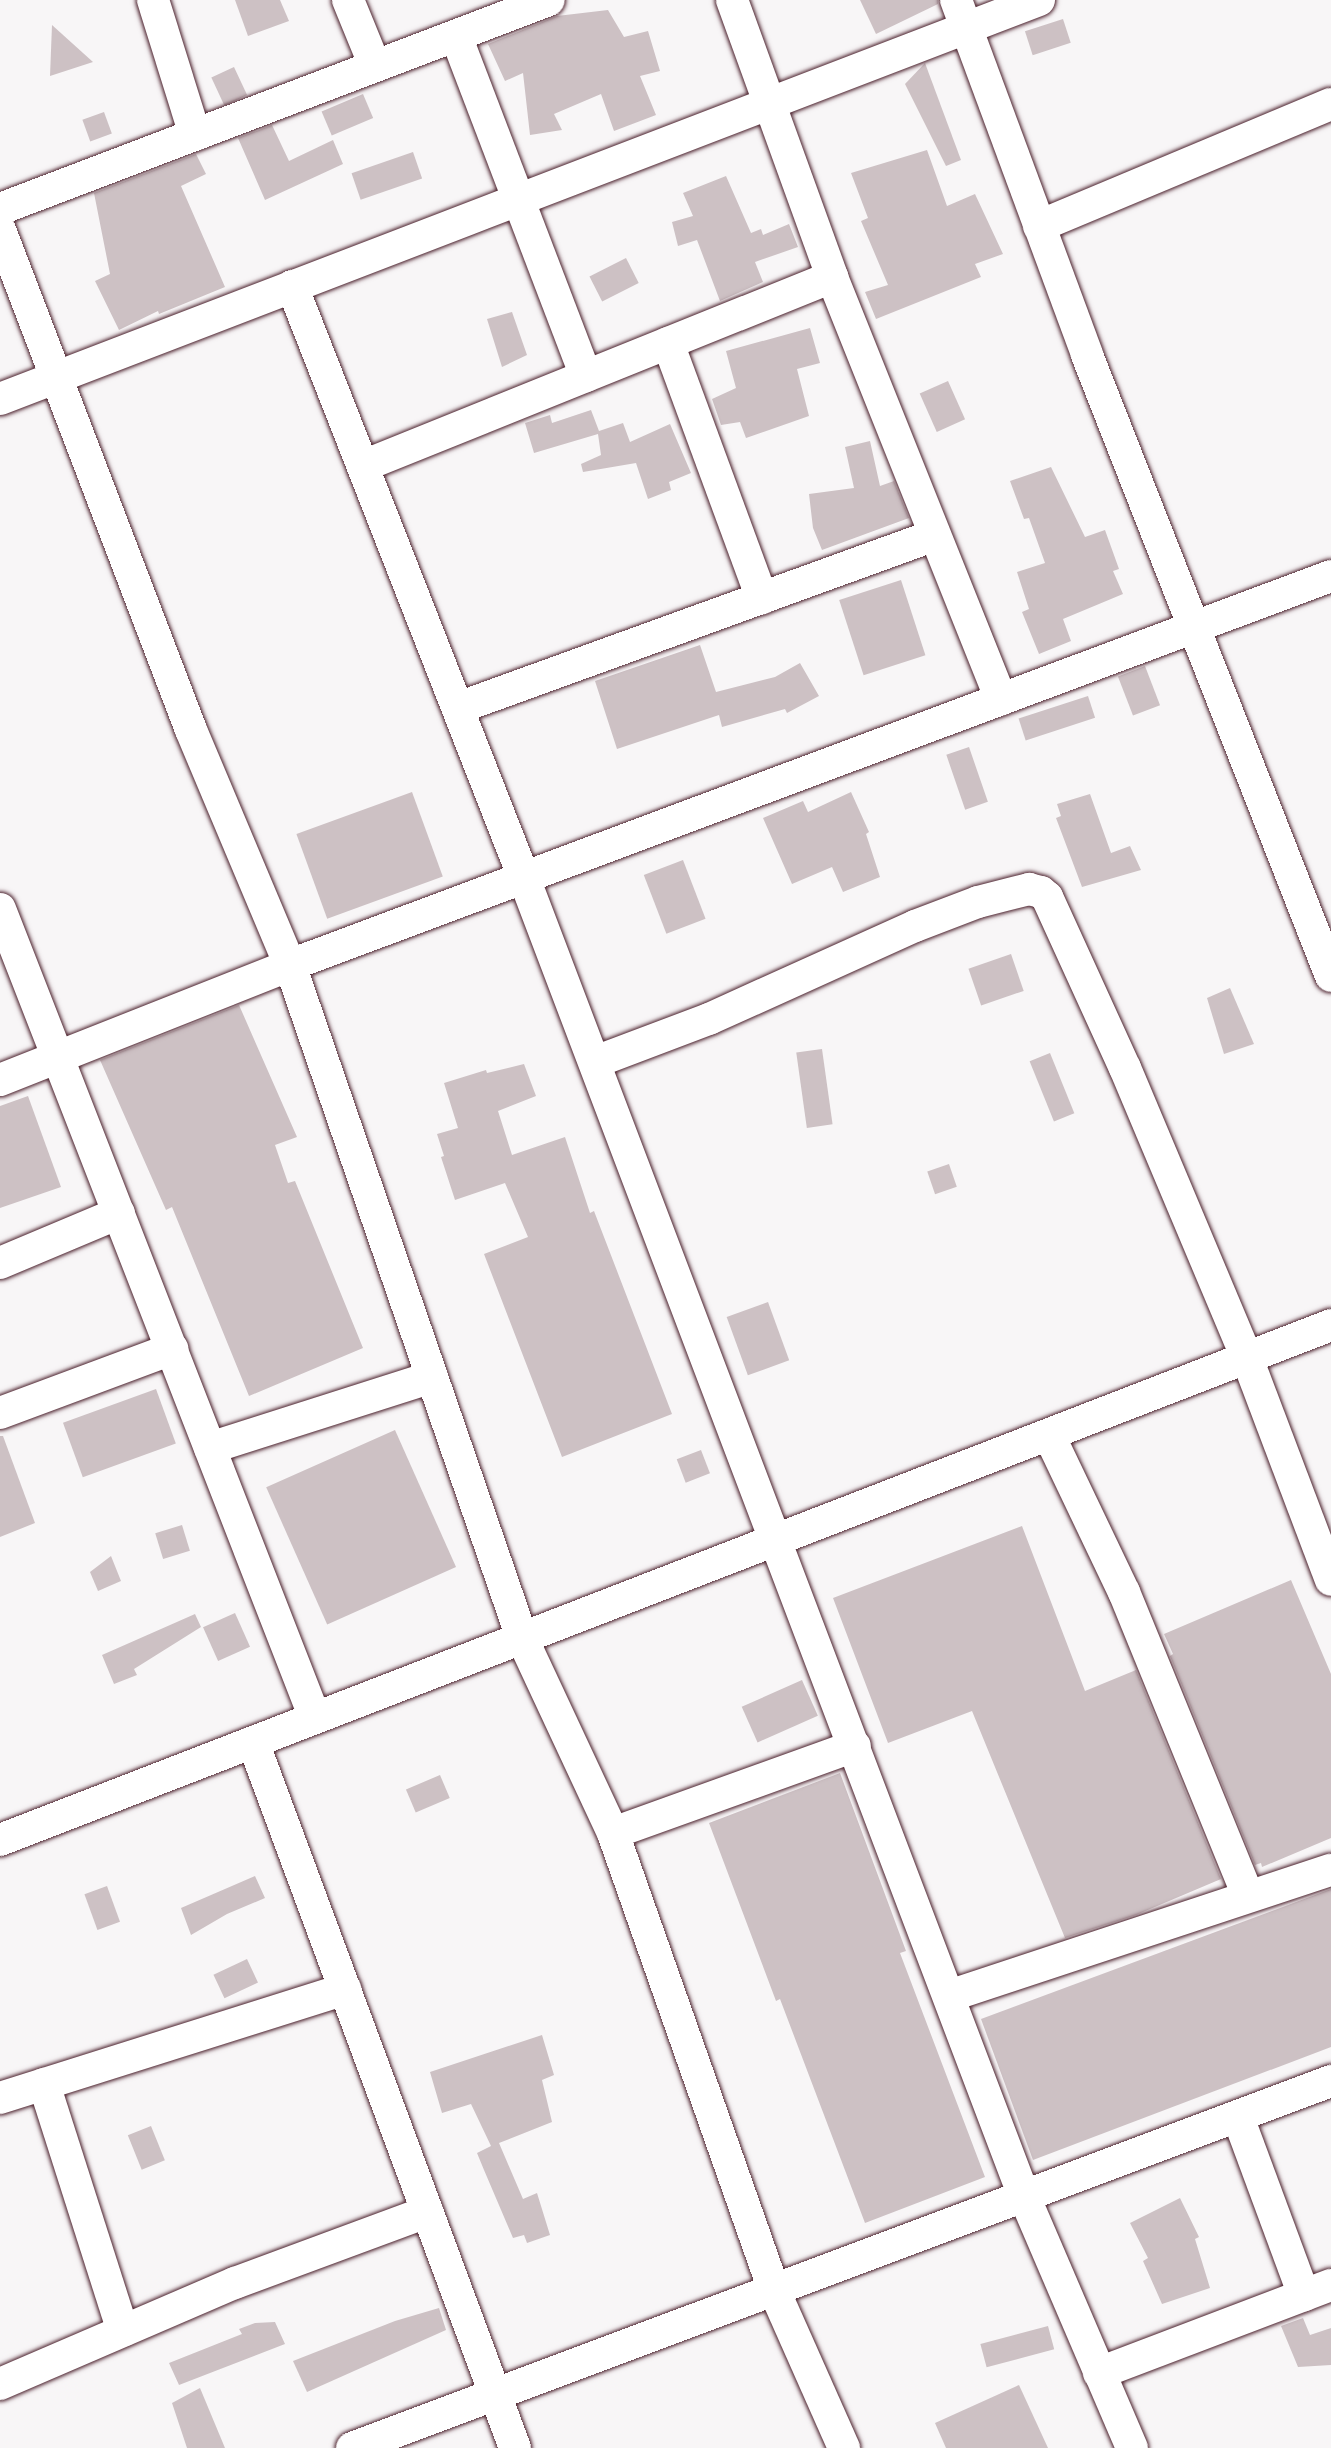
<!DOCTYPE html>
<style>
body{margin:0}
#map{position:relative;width:1331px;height:2448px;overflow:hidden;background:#f8f6f7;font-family:"Patrick Hand",sans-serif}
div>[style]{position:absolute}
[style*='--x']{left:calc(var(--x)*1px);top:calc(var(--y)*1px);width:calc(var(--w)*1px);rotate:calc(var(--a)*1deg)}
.building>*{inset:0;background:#cdc1c4;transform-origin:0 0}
.roads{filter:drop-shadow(0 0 2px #4a1f2b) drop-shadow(0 0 2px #4a1f2b)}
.minor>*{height:32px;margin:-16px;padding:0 16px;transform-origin:16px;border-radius:16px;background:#fff}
span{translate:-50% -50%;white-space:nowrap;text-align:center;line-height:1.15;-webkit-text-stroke:7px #fff;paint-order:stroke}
</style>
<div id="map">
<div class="building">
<div style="clip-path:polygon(235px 0,280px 0,289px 21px,248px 36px)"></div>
<div style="clip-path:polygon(860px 0,938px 0,938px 4px,876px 34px)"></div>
<div style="clip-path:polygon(608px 10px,624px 37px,648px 31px,660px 71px,640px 76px,656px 115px,614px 131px,601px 94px,554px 114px,562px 130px,530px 135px,523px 73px,505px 81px,488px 44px,557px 16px)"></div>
<div style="left:1063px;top:19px;width:25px;height:40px;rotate:72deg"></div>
<div style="clip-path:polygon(52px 25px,93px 62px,50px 76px)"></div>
<div style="clip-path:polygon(925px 63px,961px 160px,946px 166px,905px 84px)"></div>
<div style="left:234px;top:67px;width:31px;height:25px;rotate:65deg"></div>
<div style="left:363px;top:94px;width:26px;height:45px;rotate:67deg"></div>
<div style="left:104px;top:112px;width:23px;height:23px;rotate:70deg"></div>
<div style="clip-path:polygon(272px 125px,289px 161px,333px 140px,343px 164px,265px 200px,238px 138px)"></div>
<div style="clip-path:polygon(927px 150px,947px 206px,975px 194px,1003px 254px,975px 264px,981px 277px,876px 319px,865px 292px,888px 285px,861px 221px,868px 218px,851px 173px)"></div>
<div style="left:413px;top:152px;width:28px;height:65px;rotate:71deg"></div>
<div style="clip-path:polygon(196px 154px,206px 174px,181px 186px,225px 287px,159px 314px,158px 311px,119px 330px,95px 281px,110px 274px,94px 193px)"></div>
<div style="clip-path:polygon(726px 176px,751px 233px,761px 229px,763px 235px,789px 224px,798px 247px,755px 262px,763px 282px,720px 301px,697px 240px,678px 246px,672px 222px,693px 216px,683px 193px)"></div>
<div style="left:626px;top:258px;width:28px;height:41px;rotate:63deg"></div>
<div style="clip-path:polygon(512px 312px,527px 355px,502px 367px,487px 319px)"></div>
<div style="clip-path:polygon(810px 328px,820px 363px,797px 369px,809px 416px,746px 438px,740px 422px,721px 425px,712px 399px,736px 388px,726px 351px)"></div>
<div style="left:948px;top:381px;width:42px;height:31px;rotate:66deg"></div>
<div style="clip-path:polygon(591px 410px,599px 431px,623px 423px,630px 442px,670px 424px,691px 473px,669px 482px,671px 490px,648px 499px,636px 463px,583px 472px,581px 464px,601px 455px,598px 434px,534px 453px,525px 423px,550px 415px,552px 423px)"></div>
<div style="clip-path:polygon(870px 441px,880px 486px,894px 481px,909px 518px,822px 550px,813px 528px,809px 494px,854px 488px,845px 447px)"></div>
<div style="clip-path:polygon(1051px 467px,1085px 537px,1105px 530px,1119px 569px,1113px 571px,1123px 594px,1063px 619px,1071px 641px,1039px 654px,1022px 612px,1029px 609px,1017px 572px,1045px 563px,1029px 518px,1024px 519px,1010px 481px)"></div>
<div style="left:901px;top:580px;width:79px;height:65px;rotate:72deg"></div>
<div style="clip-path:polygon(700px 645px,716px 692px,775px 677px,800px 663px,819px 696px,787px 713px,785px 709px,722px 727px,719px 715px,617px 749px,595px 681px)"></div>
<div style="left:1145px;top:666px;width:42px;height:29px;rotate:69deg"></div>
<div style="left:1088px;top:696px;width:23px;height:73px;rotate:72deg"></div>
<div style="left:969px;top:747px;width:58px;height:24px;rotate:71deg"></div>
<div style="left:412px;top:792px;width:90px;height:123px;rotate:70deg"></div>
<div style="clip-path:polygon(851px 792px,869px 832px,866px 834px,880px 877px,843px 892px,832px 867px,792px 884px,763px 818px,803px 801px,808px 812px)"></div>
<div style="clip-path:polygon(1090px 794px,1111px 853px,1130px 846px,1141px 870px,1082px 887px,1056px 818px,1061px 816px,1057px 804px)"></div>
<div style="left:683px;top:860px;width:63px;height:42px;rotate:69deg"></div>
<div style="left:1011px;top:954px;width:39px;height:45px;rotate:71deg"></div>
<div style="clip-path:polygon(1230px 988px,1254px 1044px,1224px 1054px,1207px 998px)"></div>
<div style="clip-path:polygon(239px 1005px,297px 1137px,275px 1145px,288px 1183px,295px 1181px,363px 1348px,249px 1396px,172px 1207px,166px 1210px,100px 1060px)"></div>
<div style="left:822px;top:1049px;width:76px;height:26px;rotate:82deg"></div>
<div style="left:1050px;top:1053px;width:65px;height:22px;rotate:68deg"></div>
<div style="clip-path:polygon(524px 1064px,536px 1096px,498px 1111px,512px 1155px,565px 1137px,590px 1213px,594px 1211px,672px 1414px,562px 1457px,484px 1254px,528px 1237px,505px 1183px,455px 1200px,441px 1157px,444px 1156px,437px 1134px,458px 1128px,444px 1083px,486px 1070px,487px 1073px)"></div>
<div style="clip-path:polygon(28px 1096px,61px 1187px,0 1208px,0 1106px)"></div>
<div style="left:949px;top:1164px;width:24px;height:23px;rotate:71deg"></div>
<div style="left:768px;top:1302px;width:62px;height:44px;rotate:70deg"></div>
<div style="left:156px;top:1389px;width:58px;height:99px;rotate:70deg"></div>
<div style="left:395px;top:1430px;width:150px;height:141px;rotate:66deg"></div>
<div style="clip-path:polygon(0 1436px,3px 1436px,35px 1523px,0 1537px)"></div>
<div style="left:701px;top:1450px;width:25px;height:26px;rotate:69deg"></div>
<div style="left:182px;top:1525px;width:27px;height:28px;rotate:73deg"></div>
<div style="clip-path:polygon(1022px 1526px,1085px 1691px,1136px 1670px,1221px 1879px,1136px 1915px,1065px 1938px,972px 1711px,888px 1743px,833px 1598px)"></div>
<div style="clip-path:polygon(111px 1556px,121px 1581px,98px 1591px,90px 1572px)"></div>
<div style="clip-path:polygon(1291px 1580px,1331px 1674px,1331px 1838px,1262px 1867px,1261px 1863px,1255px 1865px,1170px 1656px,1173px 1654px,1164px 1634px)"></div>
<div style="left:235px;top:1613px;width:37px;height:35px;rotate:66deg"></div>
<div style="clip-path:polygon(195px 1614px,201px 1627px,134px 1669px,137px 1675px,114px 1684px,102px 1655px)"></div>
<div style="left:802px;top:1680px;width:39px;height:66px;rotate:66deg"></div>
<div style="clip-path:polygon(840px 1773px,906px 1951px,900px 1953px,985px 2177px,865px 2223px,780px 1999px,776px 2001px,709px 1823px)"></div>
<div style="left:440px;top:1775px;width:25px;height:37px;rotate:67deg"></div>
<div style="clip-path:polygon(255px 1876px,265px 1898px,227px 1914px,191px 1935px,181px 1908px)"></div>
<div style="left:107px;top:1886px;width:38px;height:24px;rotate:70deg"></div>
<div style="clip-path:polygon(1331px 1889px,1331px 2047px,1033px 2160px,981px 2019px)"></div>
<div style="left:247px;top:1959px;width:26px;height:37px;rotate:65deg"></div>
<div style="clip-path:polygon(542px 2035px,554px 2075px,542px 2080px,552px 2122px,499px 2143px,523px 2199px,537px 2193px,550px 2235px,527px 2243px,524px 2235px,513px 2238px,484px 2170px,477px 2153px,491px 2146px,471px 2104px,442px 2113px,430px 2072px)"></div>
<div style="left:151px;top:2126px;width:37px;height:25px;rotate:68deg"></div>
<div style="clip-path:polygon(1180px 2198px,1199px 2237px,1195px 2239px,1210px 2288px,1162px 2304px,1143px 2261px,1148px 2258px,1130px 2223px)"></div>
<div style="clip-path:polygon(439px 2308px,446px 2330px,307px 2392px,293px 2361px,395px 2321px)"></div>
<div style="clip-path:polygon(1303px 2318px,1310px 2335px,1331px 2328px,1331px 2365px,1298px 2367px,1281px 2326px)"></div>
<div style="clip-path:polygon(275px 2322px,285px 2344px,179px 2385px,169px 2363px,242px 2334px,239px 2329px,255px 2323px)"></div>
<div style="left:1048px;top:2326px;width:24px;height:70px;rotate:75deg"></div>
<div style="clip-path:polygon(1019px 2385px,1048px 2448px,946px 2448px,935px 2423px)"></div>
<div style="clip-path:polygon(200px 2388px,225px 2448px,187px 2448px,172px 2403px)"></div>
</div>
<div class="roads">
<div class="minor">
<div style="--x:153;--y:0;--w:141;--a:72.7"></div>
<div style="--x:348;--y:0;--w:71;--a:67.8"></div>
<div style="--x:732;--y:0;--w:294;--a:70.1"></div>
<div style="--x:832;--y:277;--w:455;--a:68.2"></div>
<div style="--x:956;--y:0;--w:378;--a:69.7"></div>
<div style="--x:1087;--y:355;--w:667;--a:68.55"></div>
<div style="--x:456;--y:36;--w:364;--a:69.1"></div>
<div style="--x:0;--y:209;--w:587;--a:-20.84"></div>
<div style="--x:1039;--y:226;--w:316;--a:-22.7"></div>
<div style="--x:0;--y:230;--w:535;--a:69.09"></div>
<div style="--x:191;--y:730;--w:255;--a:67.2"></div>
<div style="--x:290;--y:965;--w:712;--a:70.98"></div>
<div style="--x:522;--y:1638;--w:215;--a:65"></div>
<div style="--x:613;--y:1833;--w:485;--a:70.6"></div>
<div style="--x:774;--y:2290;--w:173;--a:66.1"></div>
<div style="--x:292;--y:286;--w:636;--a:68.6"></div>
<div style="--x:524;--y:878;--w:1410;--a:69.23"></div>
<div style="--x:1024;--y:2196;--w:274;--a:66.8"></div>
<div style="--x:668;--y:343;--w:272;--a:69.8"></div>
<div style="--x:0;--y:399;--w:1113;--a:-21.01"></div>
<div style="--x:363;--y:466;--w:506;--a:-21.95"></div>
<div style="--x:458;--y:708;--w:507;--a:-19.93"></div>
<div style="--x:0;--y:909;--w:868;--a:68.73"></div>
<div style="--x:595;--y:1062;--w:122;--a:-20.7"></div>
<div style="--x:709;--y:1019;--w:226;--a:-24.3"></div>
<div style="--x:915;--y:926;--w:67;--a:-20.9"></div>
<div style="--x:978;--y:902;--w:53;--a:-14.3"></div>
<div style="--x:1029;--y:889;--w:12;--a:14"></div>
<div style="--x:1041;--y:892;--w:8;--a:40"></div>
<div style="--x:1047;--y:897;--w:188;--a:65.5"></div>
<div style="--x:1125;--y:1068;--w:315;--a:67.2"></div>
<div style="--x:1247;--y:1358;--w:237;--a:69.3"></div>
<div style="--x:0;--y:1080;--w:312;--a:-21.6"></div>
<div style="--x:290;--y:965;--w:1111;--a:-20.49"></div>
<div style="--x:0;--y:1263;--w:129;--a:-22.8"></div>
<div style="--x:0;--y:1413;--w:184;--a:-20.4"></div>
<div style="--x:1049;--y:1435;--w:174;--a:64.5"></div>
<div style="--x:1124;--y:1592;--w:328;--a:67.8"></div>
<div style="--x:210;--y:1448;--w:233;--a:-17.7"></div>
<div style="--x:253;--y:1742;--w:753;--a:69.64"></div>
<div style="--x:613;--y:1833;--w:257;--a:-19.8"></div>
<div style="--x:0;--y:1840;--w:1427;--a:-21.15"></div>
<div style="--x:949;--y:1996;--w:402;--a:-18.3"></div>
<div style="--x:44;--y:2084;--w:259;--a:72.3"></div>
<div style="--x:0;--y:2098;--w:362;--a:-17.5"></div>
<div style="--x:1238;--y:2117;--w:190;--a:69.7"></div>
<div style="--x:1099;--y:2373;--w:248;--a:-20.8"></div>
<div style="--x:0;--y:2384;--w:256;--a:-23.3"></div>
<div style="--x:235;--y:2283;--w:205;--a:-20.3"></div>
<div style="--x:352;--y:2448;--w:1046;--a:-20.55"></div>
</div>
</div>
</div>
